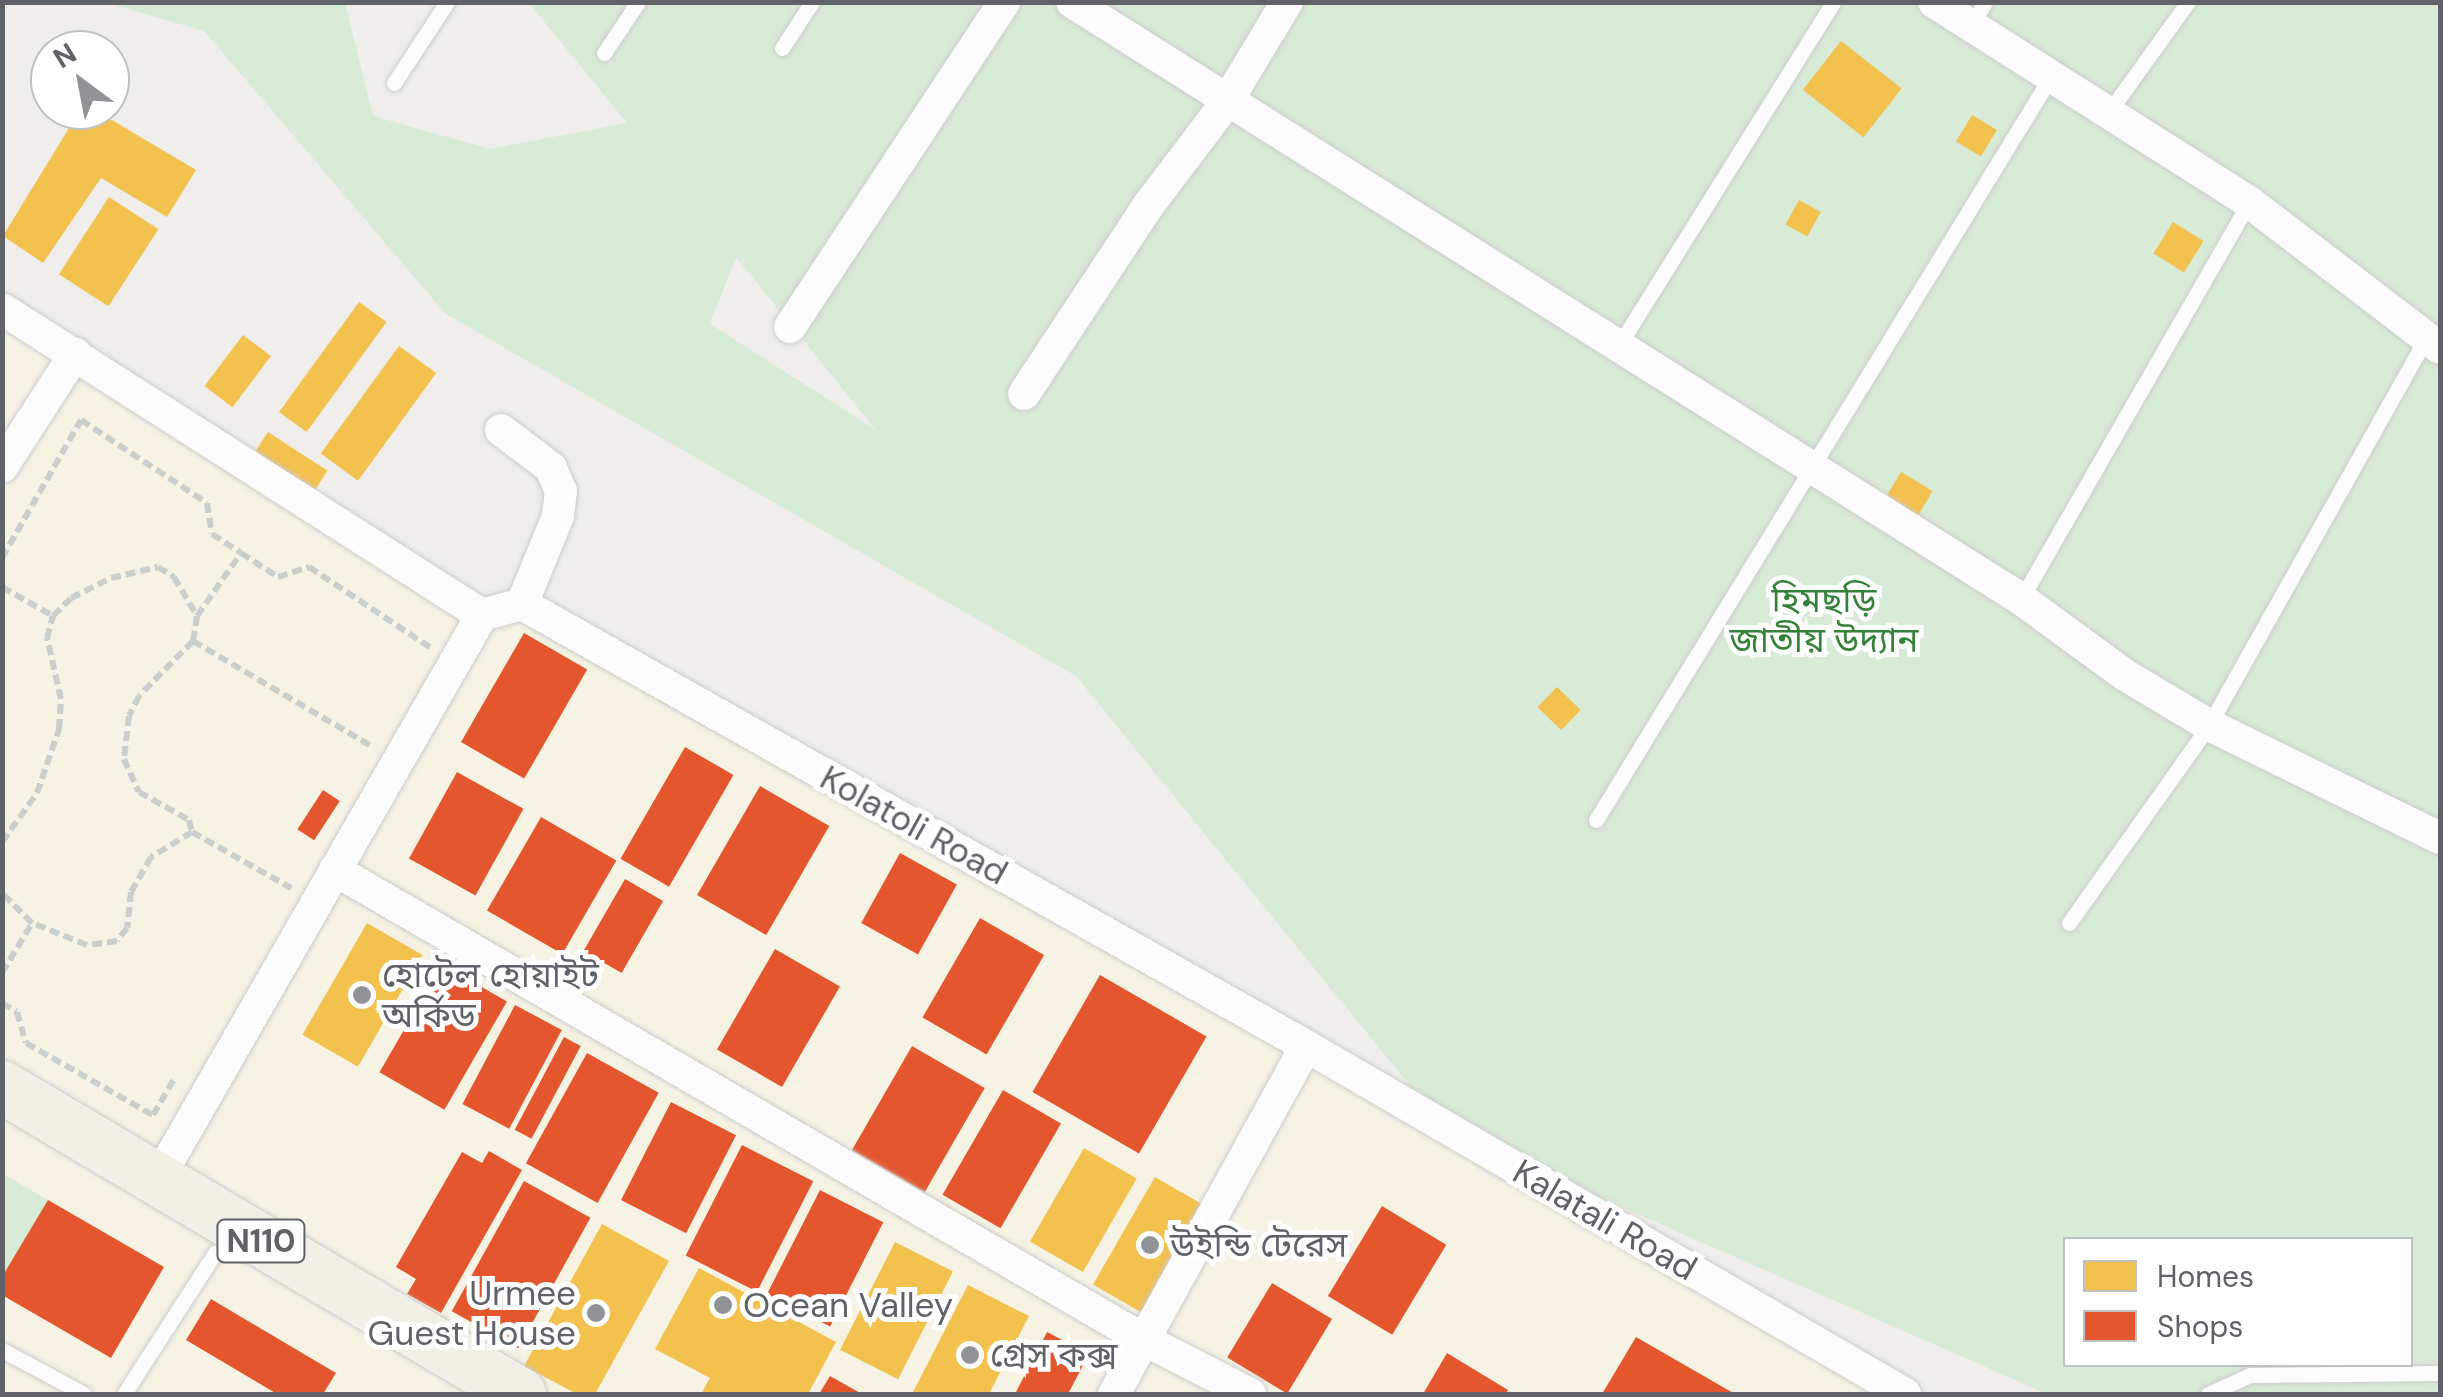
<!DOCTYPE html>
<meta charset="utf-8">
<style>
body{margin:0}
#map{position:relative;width:2443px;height:1397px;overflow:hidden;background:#efeeea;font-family:"DM Sans","Noto Sans Bengali",sans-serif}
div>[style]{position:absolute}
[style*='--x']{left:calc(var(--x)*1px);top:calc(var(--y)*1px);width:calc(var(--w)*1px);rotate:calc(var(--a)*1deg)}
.commercial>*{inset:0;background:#f7f3e4}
.green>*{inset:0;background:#d8ebd6}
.homes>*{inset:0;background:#f2c14e;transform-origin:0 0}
.shops>*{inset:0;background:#e4572e;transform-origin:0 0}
.path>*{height:6px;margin-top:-3px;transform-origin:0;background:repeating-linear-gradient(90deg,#cacfcc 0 10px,transparent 0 15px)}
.roads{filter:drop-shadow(0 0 2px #cbcccc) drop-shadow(0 0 2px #cbcccc)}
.service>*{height:15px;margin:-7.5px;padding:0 7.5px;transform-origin:7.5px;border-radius:7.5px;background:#fdfcfc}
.minor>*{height:32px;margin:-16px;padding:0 16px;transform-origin:16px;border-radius:16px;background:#fdfcfc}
.trunk>*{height:52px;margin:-26px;padding:0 26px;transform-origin:26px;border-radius:26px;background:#f2f0e6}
.dots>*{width:28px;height:28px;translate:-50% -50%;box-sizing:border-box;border:5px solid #fff;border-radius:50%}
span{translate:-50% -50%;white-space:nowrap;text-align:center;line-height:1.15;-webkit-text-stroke:10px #fff;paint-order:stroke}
.shield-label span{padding:2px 8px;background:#fff;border:2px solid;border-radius:8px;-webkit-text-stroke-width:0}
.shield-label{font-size:32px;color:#5f6368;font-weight:700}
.park-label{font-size:35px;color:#348238}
.street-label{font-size:35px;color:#5f6368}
.poi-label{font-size:35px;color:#5f6368}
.left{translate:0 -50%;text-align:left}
.right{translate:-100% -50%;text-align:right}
.frame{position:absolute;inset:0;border:5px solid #5f6368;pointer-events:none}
.legend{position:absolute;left:2063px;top:1237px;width:350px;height:130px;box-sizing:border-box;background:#fff;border:2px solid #bfc1c3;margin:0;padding:12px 18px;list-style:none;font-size:30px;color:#5f6368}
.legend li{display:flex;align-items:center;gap:20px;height:50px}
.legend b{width:50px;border:2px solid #bfc1c3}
.north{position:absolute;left:30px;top:30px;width:100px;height:100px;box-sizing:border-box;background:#fff;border:2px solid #bfc1c3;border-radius:50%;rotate:328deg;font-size:28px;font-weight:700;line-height:40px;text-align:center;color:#5f6368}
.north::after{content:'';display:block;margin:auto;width:35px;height:45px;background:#919496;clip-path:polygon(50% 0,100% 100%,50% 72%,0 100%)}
</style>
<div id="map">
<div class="commercial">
<div style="clip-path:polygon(2px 309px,459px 603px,541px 599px,1872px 1374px,1858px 1394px,3px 1394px)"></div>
</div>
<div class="green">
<div style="clip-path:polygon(evenodd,107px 3px,345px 3px,373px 116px,490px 149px,627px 123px,529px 3px,2440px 3px,2440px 1394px,2047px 1394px,1446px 1130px,1076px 676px,446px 314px,204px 31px,107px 3px,736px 257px,876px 430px,710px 324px,736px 257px,107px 3px,2066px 1240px,2410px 1240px,2410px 1364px,2066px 1364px,2066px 1240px)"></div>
<div style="clip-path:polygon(3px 1174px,48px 1200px,3px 1277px)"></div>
</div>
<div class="homes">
<div style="left:1841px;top:41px;width:77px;height:62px;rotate:38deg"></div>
<div style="clip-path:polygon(80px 110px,95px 110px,196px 170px,167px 217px,101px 178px,43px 263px,3px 236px)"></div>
<div style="left:1972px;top:115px;width:29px;height:31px;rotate:31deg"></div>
<div style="left:109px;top:197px;width:59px;height:92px;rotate:33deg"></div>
<div style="left:1799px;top:200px;width:25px;height:28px;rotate:29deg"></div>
<div style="left:2173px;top:222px;width:36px;height:37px;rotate:32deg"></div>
<div style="left:359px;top:302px;width:34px;height:136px;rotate:36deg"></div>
<div style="left:243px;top:335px;width:35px;height:64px;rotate:37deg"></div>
<div style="left:399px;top:346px;width:46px;height:133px;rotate:36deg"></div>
<div style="left:268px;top:432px;width:71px;height:32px;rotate:33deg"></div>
<div style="left:1901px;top:472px;width:37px;height:37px;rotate:31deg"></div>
<div style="left:1557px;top:687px;width:33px;height:28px;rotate:44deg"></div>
<div style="left:367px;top:923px;width:64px;height:129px;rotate:30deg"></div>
<div style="left:1084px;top:1148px;width:61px;height:108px;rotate:30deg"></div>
<div style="left:1155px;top:1177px;width:60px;height:124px;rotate:30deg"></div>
<div style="clip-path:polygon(602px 1224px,669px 1261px,595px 1394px,577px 1394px,524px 1366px)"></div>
<div style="left:895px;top:1242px;width:65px;height:121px;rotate:27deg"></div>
<div style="clip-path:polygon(699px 1268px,836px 1342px,808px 1394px,701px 1394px,710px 1378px,655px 1349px)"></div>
<div style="clip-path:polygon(968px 1285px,1029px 1316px,989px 1394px,912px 1394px)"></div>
</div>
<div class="shops">
<div style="left:524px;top:633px;width:73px;height:126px;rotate:30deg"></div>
<div style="left:685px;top:747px;width:56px;height:129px;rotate:30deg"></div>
<div style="left:457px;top:772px;width:76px;height:99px;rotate:29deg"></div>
<div style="left:760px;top:786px;width:80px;height:126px;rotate:30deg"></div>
<div style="left:323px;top:790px;width:20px;height:47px;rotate:33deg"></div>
<div style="left:541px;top:817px;width:87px;height:108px;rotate:30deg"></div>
<div style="left:900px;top:853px;width:65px;height:80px;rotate:29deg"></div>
<div style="left:625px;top:879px;width:44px;height:83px;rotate:30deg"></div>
<div style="left:980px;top:918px;width:74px;height:115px;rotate:30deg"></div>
<div style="left:775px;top:949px;width:75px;height:116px;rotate:30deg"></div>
<div style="left:442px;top:964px;width:75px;height:125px;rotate:30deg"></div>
<div style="left:1100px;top:975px;width:123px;height:135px;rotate:30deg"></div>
<div style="left:515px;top:1005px;width:53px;height:112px;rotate:28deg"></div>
<div style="left:564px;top:1037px;width:19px;height:105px;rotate:28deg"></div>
<div style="left:912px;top:1046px;width:84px;height:120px;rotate:30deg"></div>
<div style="left:587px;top:1053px;width:82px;height:126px;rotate:29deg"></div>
<div style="left:1003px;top:1090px;width:67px;height:121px;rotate:30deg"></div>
<div style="left:671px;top:1102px;width:73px;height:110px;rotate:27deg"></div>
<div style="left:742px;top:1145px;width:80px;height:124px;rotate:27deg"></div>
<div style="clip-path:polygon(489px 1151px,522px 1170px,441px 1313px,407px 1294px,416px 1279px,396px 1267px,462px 1152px,482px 1163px)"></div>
<div style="left:524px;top:1181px;width:76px;height:149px;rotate:29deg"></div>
<div style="left:820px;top:1190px;width:71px;height:117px;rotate:27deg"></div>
<div style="clip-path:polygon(48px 1200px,164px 1267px,111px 1358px,2px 1295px,2px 1277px)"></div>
<div style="left:1382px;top:1206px;width:75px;height:105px;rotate:31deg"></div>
<div style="left:1272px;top:1283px;width:70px;height:87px;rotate:31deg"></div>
<div style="clip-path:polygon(211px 1299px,336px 1373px,323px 1394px,277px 1394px,186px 1340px)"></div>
<div style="clip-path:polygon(1047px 1332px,1089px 1354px,1068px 1394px,1015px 1394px)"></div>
<div style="clip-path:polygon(1636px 1337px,1735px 1394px,1602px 1394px)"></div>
<div style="clip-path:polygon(1447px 1353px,1508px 1390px,1506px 1394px,1423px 1394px)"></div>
<div style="clip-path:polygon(830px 1376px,862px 1394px,819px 1394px)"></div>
</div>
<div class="path">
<div style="--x:2;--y:558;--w:159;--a:-60.2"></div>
<div style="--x:81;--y:420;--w:151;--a:33.4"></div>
<div style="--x:207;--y:503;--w:31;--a:81"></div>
<div style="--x:212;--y:534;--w:35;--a:33"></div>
<div style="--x:241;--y:553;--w:44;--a:33"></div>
<div style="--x:278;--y:577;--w:33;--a:-18"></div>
<div style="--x:309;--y:567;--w:146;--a:33.6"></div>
<div style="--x:2;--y:587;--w:59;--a:29.6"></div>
<div style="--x:197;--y:616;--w:77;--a:-55.1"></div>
<div style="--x:193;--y:641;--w:209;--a:30.5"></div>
<div style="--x:192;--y:832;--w:114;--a:29.5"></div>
<div style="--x:2;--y:842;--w:60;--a:-54.5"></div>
<div style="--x:37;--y:793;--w:68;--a:-71"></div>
<div style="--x:59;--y:729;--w:30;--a:-86"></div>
<div style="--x:61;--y:699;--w:63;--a:-102.9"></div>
<div style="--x:47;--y:638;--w:23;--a:-75"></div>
<div style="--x:53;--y:616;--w:25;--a:-45"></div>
<div style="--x:71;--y:598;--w:45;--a:-26.6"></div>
<div style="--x:111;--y:578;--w:48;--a:-13.2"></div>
<div style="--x:158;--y:567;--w:19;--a:32"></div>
<div style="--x:174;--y:577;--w:45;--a:59.5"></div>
<div style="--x:197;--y:616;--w:25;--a:99"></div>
<div style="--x:193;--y:641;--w:77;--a:134.5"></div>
<div style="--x:139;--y:696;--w:22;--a:117"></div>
<div style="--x:129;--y:716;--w:43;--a:96.6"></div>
<div style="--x:124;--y:759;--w:36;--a:66"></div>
<div style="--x:139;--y:792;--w:57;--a:29.2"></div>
<div style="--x:189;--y:820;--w:12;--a:76"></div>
<div style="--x:192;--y:832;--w:48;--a:148.6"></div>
<div style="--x:151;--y:857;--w:40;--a:119.7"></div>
<div style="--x:131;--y:892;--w:36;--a:96"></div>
<div style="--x:127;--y:928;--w:16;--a:128"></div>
<div style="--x:117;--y:941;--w:30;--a:172"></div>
<div style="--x:87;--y:945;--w:59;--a:-158.2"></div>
<div style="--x:32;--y:923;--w:42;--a:-135"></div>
<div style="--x:2;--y:973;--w:58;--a:-59"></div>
<div style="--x:2;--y:1003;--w:17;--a:31"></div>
<div style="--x:17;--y:1012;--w:32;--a:74"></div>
<div style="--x:26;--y:1043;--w:146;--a:29.6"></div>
<div style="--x:153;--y:1115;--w:45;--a:-59.5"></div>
</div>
<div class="roads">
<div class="service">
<div style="--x:1972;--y:23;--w:25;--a:-58"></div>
<div style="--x:782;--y:48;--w:55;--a:-56.9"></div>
<div style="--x:604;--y:53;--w:61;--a:-56.3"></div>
<div style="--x:394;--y:83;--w:97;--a:-56.8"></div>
<div style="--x:2111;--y:109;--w:132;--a:-54.3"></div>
<div style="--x:1619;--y:345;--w:404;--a:-58"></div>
<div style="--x:2021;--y:599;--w:458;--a:-60.1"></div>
<div style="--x:1596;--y:820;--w:876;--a:-58.54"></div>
<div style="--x:2069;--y:923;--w:242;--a:-54.7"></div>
<div style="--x:2209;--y:725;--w:445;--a:-60.7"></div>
<div style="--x:2;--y:1350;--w:93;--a:28.2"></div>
<div style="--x:124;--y:1394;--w:168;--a:-57.2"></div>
<div style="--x:2208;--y:1394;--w:46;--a:-24.3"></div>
<div style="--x:2250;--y:1375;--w:190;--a:-0.6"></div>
</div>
<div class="minor">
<div style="--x:1072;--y:2;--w:1121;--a:32.17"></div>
<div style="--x:2021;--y:599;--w:129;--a:36.2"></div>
<div style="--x:2125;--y:675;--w:98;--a:30.8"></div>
<div style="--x:2209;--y:725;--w:257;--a:26.1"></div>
<div style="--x:1934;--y:2;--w:373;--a:32.4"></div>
<div style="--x:2249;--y:202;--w:240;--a:37.4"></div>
<div style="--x:2;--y:309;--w:569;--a:32.52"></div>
<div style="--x:790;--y:327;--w:389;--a:-56.6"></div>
<div style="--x:1024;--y:394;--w:225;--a:-56.6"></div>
<div style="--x:1148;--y:206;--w:129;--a:-52.9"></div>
<div style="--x:1226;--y:103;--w:118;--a:-58.9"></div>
<div style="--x:501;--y:430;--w:63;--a:37.2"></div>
<div style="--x:551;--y:468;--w:25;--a:67"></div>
<div style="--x:561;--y:491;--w:25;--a:97"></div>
<div style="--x:558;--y:516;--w:95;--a:112.2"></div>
<div style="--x:2;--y:467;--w:135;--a:-57.1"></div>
<div style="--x:335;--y:870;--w:932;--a:30.14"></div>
<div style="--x:1141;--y:1338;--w:123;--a:27.2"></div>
<div style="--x:158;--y:1179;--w:650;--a:-60.12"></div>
<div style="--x:482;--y:615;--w:41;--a:-15.4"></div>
<div style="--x:522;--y:604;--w:900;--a:29.41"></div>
<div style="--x:1306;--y:1046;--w:693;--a:30.16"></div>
<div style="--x:1114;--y:1394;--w:397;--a:-61.1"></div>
</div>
<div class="trunk">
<div style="--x:2;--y:1087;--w:602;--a:30.65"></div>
</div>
</div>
<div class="dots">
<div style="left:362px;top:995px;background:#919496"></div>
<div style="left:1150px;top:1245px;background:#919496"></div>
<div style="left:723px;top:1305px;background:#919496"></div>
<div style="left:596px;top:1313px;background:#919496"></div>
<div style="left:970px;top:1355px;background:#919496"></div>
</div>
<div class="shield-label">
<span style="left:261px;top:1241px">N110</span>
</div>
<div class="park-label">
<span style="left:1824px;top:620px">হিমছড়ি<br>জাতীয় উদ্যান</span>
</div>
<div class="street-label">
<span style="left:914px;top:825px;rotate:29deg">Kolatoli Road</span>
<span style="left:1605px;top:1220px;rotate:30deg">Kalatali Road</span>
</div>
<div class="poi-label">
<span class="left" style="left:382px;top:995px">হোটেল হোয়াইট<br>অর্কিড</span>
<span class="left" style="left:1170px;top:1245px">উইন্ডি টেরেস</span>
<span class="right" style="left:576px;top:1313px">Urmee<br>Guest House</span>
<span class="left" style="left:743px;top:1305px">Ocean Valley</span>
<span class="left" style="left:990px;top:1355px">গ্রেস কক্স</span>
</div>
<div class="frame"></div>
<ul class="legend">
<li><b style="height:28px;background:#f2c14e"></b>Homes</li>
<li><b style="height:28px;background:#e4572e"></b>Shops</li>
</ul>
<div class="north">N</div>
</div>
